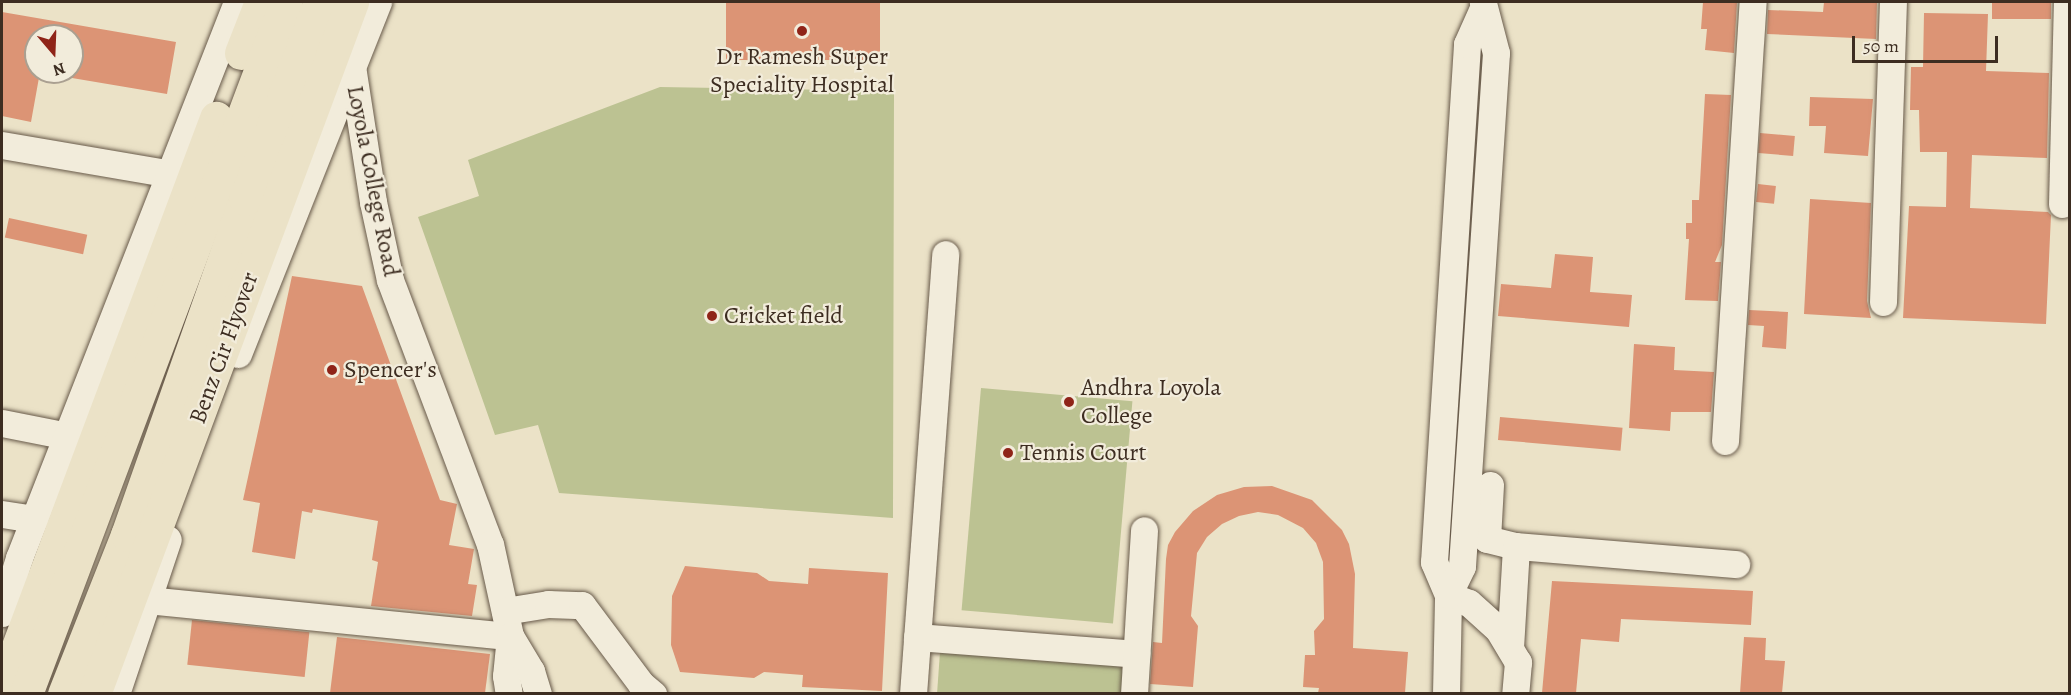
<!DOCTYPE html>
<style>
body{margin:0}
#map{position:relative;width:2071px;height:695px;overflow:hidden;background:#ebe2c7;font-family:Alegreya,serif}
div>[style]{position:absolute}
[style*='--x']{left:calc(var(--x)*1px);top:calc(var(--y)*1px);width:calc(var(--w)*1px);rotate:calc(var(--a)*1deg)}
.green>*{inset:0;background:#bcc292;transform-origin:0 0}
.building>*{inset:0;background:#dc9475;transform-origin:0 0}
.roads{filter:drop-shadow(0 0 2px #685a4a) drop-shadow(0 0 2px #685a4a)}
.minor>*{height:27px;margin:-13.5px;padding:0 13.5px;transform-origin:13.5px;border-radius:13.5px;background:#f2ecdb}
.major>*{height:33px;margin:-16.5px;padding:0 16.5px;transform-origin:16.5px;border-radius:16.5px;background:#ebe2c7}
.dots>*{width:16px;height:16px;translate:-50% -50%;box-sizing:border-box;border:3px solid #f2ecdb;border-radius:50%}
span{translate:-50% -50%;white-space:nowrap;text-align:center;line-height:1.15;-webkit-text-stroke:4.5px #f2ecdb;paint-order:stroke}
.poi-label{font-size:24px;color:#3d2d21}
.left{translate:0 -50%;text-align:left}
.street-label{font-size:24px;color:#3d2d21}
.frame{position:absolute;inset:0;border:3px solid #3d2d21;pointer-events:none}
.north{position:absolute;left:24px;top:24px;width:60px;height:60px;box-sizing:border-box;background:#f2ecdb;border:2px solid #aaa091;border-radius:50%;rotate:161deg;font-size:16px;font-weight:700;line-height:24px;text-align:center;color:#3d2d21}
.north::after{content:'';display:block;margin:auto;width:21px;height:27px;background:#8f2418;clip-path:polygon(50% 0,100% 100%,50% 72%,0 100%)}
.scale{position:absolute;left:1852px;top:36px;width:146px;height:27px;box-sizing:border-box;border:3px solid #3d2d21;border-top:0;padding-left:8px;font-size:18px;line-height:21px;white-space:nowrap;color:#3d2d21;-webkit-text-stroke:4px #f2ecdb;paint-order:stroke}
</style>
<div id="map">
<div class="green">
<div style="clip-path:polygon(660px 87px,894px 91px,893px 518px,559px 493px,538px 425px,495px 435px,418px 217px,479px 196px,468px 160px)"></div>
<div style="left:981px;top:388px;width:152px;height:223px;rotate:5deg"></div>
<div style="clip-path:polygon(940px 652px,1124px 663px,1122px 693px,937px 694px)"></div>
</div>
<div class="building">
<div style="left:726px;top:2px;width:154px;height:58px"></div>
<div style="clip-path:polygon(1703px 2px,1737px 2px,1734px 53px,1705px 50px,1707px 29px,1701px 29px)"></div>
<div style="clip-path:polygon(1824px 2px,1877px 2px,1876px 39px,1767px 34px,1768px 10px,1823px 12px)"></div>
<div style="left:1992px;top:2px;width:59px;height:17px"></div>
<div style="clip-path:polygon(2px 12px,176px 42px,167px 94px,72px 78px,72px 36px,36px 36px,36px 72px,40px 72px,31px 122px,2px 116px)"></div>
<div style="clip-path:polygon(1924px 13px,1988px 14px,1986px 71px,2049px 73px,2047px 158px,1972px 155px,1970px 208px,2048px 212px,2051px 215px,2046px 324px,1903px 318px,1909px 206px,1946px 207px,1947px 152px,1920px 152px,1919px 110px,1910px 110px,1911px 67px,1923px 67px)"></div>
<div style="clip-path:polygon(1705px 94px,1731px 95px,1722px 245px,1715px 262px,1721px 262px,1718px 301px,1685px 300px,1689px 239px,1686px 239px,1686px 223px,1692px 223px,1692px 200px,1699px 200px)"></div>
<div style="clip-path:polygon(1810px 97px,1873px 99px,1868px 156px,1824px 153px,1826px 126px,1809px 126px)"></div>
<div style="left:1760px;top:133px;width:35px;height:20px;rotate:5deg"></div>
<div style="left:1758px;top:184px;width:18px;height:18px;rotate:6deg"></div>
<div style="clip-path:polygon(1810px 199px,1871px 203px,1867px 301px,1871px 318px,1804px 314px)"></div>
<div style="left:9px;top:218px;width:80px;height:20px;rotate:12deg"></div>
<div style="clip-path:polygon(1555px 254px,1593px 257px,1590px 292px,1632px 295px,1629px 327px,1498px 316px,1501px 284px,1551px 288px)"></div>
<div style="clip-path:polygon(292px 276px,362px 286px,440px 500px,457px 504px,449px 545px,474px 549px,468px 584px,477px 585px,472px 616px,371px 606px,378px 562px,372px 560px,378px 521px,313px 509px,312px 513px,302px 511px,295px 559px,252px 552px,260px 503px,243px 500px)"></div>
<div style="clip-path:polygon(1749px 310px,1788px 312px,1786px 349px,1762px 347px,1764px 326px,1748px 325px)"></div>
<div style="clip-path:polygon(1634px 344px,1675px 347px,1674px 370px,1714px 372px,1711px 412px,1671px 412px,1670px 431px,1629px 428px)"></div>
<div style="left:1500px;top:417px;width:123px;height:23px;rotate:5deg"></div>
<div style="clip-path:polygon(1272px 486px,1312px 500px,1342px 530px,1349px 544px,1355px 574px,1353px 648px,1408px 652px,1405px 693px,1318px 693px,1319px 688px,1303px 687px,1305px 655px,1315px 655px,1314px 631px,1324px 619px,1323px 562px,1316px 543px,1303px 528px,1278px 515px,1258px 512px,1239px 516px,1222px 524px,1207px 537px,1197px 553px,1191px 616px,1198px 626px,1193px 687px,1150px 684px,1153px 642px,1162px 643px,1166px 559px,1168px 545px,1175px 532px,1193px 511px,1217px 495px,1244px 487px)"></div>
<div style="clip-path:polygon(685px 566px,757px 573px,769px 581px,808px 584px,809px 568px,888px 573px,882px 691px,802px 687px,803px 675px,764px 672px,754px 678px,680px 672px,671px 645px,672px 596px)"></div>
<div style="clip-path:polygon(1552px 581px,1753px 591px,1751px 625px,1621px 619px,1619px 642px,1581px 639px,1576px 693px,1542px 693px)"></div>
<div style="left:192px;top:620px;width:118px;height:45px;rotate:6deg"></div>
<div style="clip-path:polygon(337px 637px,490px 654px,485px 693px,330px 693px)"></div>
<div style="clip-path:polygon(1744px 637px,1766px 638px,1765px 660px,1785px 661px,1782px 693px,1740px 693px)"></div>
</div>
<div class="roads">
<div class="minor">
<div style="--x:352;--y:66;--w:138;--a:81.2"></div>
<div style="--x:373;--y:202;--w:80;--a:77.7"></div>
<div style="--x:390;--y:280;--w:282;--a:69.3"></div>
<div style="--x:490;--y:544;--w:94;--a:77.7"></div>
<div style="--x:510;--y:636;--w:40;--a:95.7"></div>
<div style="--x:506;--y:676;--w:18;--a:81"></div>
<div style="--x:2;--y:145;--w:171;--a:9.7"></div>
<div style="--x:2062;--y:204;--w:202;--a:-88.6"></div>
<div style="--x:1883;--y:302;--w:300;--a:-88.1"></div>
<div style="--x:238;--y:354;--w:379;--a:-68.3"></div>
<div style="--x:2;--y:423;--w:67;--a:11.1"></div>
<div style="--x:1725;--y:441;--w:440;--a:-86.4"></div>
<div style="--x:1490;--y:485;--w:54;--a:93.2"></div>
<div style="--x:1487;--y:539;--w:30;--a:14"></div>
<div style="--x:1516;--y:546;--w:221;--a:4.7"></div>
<div style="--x:2;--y:514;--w:33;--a:9"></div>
<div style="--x:1448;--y:595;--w:32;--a:-64"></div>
<div style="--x:1462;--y:566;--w:514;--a:-86.21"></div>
<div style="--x:1496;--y:53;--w:52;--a:-104.6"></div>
<div style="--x:1448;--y:595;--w:22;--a:21"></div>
<div style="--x:1469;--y:603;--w:39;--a:42"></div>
<div style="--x:1498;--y:629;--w:39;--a:59"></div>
<div style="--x:1518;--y:662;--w:32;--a:95"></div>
<div style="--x:147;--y:600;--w:365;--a:5.7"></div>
<div style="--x:505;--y:611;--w:44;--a:-9.2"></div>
<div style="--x:548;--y:604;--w:34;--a:2"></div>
<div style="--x:582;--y:605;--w:99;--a:53.2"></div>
<div style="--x:641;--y:684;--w:16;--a:40"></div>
<div style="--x:2;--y:613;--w:58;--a:-72.8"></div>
<div style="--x:19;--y:558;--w:597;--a:-68.59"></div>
<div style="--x:510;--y:636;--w:41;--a:59"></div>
<div style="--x:531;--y:671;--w:24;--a:73"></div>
<div style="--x:917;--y:637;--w:220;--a:4.4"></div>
<div style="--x:1510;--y:648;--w:102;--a:-86.6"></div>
<div style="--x:116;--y:694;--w:163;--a:-71.5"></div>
<div style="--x:913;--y:694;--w:441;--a:-85.8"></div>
<div style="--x:1134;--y:694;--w:164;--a:-86.5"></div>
<div style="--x:1446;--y:694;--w:99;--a:-88.8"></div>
<div style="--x:1448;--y:595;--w:36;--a:-113"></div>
<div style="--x:1434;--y:562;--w:519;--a:-86.35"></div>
<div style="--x:1467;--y:44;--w:37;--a:-66"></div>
</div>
<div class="major">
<div style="--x:241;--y:53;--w:55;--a:-68.6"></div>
<div style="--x:2;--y:689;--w:610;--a:-69.45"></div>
<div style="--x:26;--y:694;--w:739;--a:-69.41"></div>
<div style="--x:64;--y:694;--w:171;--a:-68.4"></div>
<div style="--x:127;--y:535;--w:356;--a:-70.6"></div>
<div style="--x:245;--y:199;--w:211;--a:-69.2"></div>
<div style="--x:94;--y:694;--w:739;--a:-69.55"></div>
</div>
</div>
<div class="dots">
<div style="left:802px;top:31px;background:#8f2418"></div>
<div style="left:712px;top:316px;background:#8f2418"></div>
<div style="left:332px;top:370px;background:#8f2418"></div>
<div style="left:1069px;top:402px;background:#8f2418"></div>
<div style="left:1008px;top:453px;background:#8f2418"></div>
</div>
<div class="poi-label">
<span style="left:802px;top:71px">Dr Ramesh Super<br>Speciality Hospital</span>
<span class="left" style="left:724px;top:316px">Cricket field</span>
<span class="left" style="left:344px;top:370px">Spencer's</span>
<span class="left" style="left:1081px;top:402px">Andhra Loyola<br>College</span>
<span class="left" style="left:1020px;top:453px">Tennis Court</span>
</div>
<div class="street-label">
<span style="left:373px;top:181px;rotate:79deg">Loyola College Road</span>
<span style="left:224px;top:348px;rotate:-70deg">Benz Cir Flyover</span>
</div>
<div class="frame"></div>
<div class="north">N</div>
<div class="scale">50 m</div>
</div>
